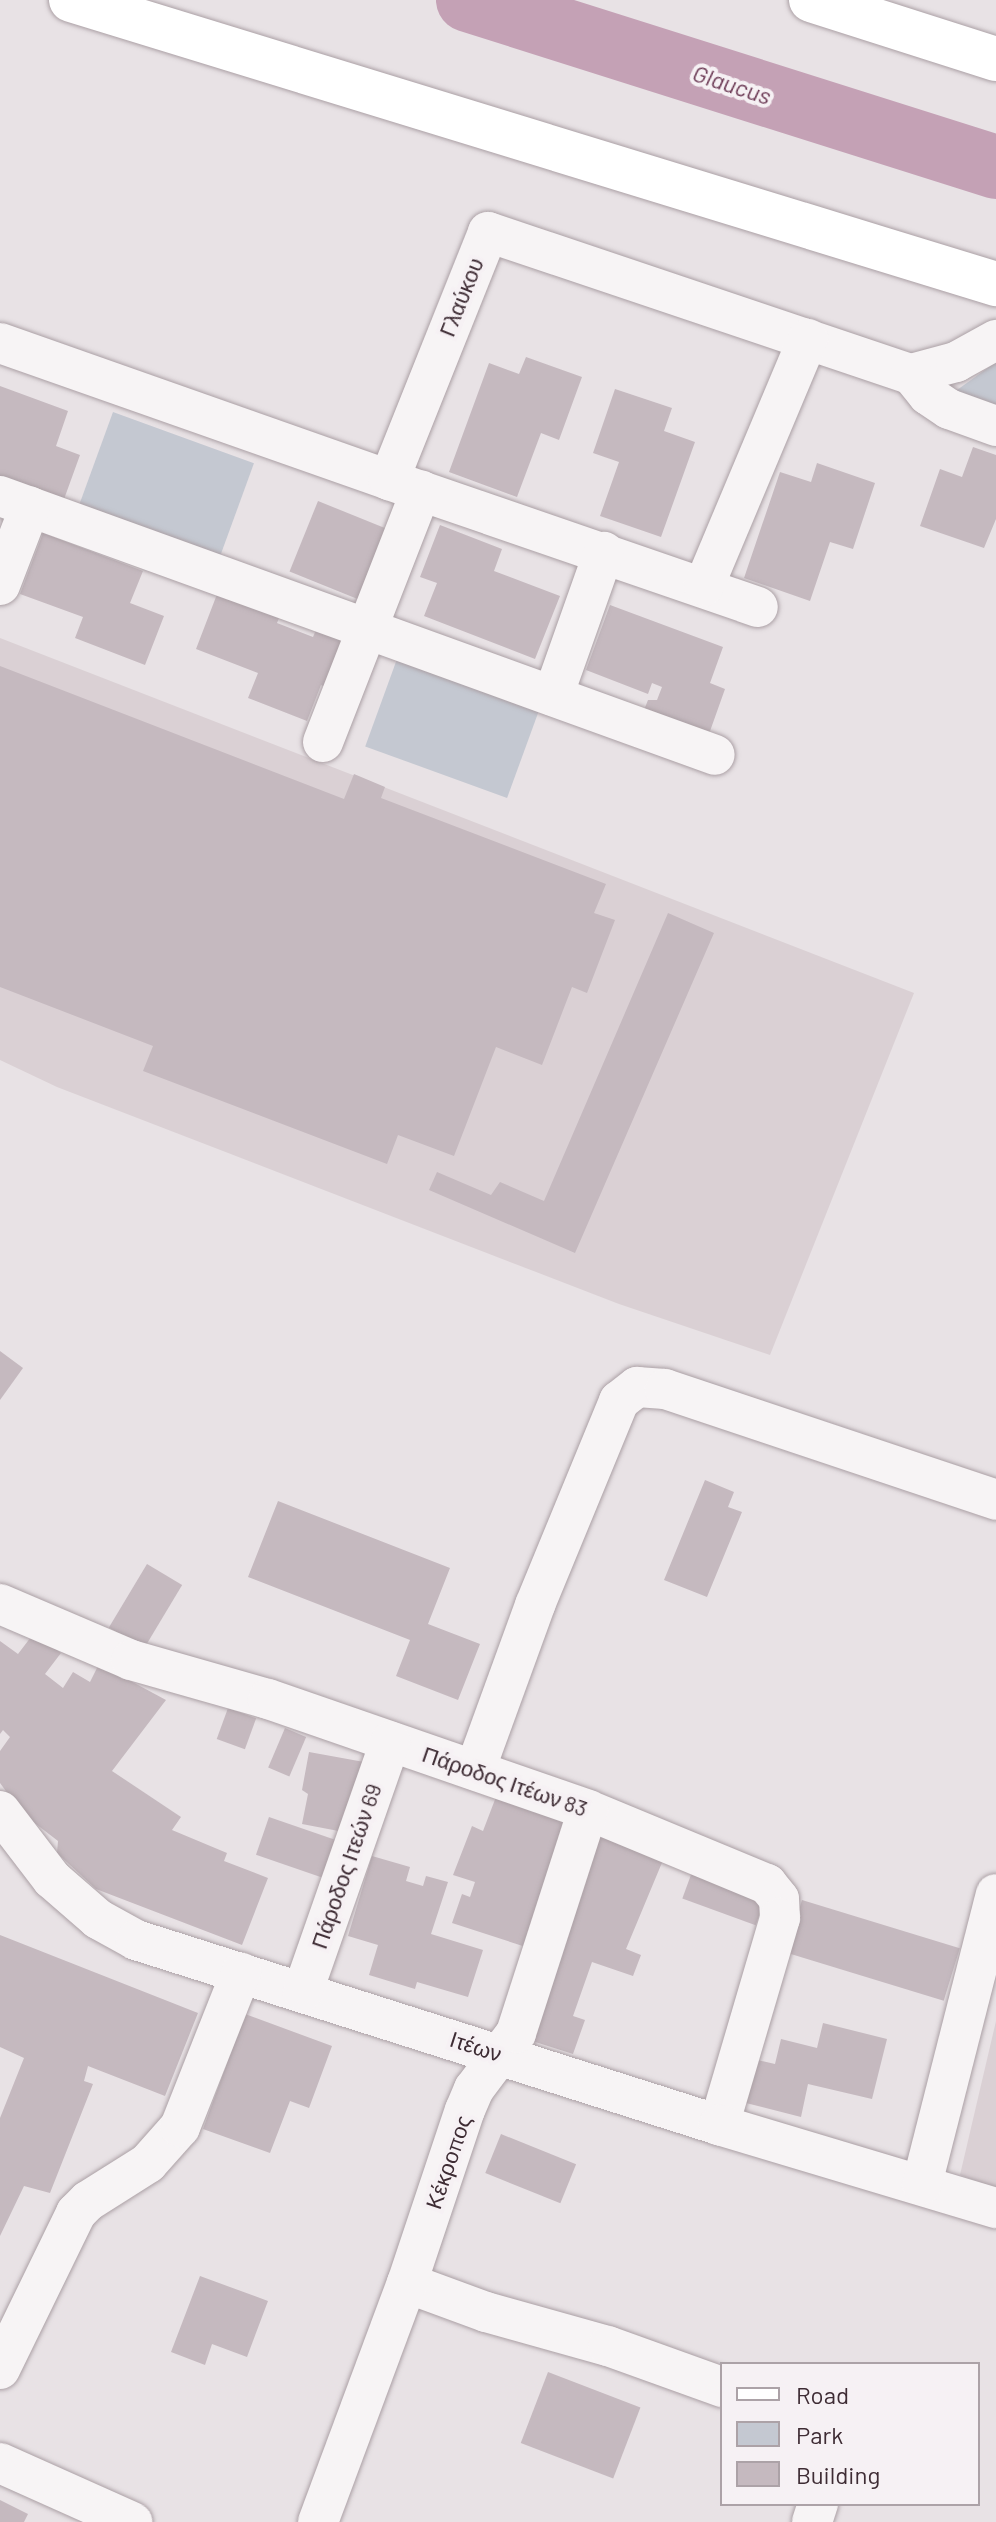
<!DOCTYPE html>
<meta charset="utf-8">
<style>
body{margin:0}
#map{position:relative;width:996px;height:2522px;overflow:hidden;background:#e8e2e5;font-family:Barlow,sans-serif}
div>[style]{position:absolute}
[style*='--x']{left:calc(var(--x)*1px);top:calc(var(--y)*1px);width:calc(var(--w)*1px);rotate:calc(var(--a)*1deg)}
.built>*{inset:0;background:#dad0d4}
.green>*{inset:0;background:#c4c8d1;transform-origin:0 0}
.river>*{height:64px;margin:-32px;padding:0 32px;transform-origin:32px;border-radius:32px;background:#c4a1b5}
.building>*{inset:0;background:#c5b9bf;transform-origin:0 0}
.roads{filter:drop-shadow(0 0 2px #aba0a5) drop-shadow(0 0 2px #aba0a5)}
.street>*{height:40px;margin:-20px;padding:0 20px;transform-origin:20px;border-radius:20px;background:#f7f4f5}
.primary>*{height:44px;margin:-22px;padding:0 22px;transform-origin:22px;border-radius:22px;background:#fff}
span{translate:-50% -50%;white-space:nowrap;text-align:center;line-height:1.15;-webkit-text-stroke:8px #f6f1f4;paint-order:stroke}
.street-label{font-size:22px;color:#3e2c34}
.water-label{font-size:24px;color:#6d3b56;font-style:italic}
.legend{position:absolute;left:720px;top:2362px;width:260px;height:144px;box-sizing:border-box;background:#f6f1f4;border:2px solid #aca2a7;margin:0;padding:10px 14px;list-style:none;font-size:24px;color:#3e2c34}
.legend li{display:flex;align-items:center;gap:16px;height:40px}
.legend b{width:40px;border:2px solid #aca2a7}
</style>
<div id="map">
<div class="built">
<div style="clip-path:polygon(0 638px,914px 993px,770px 1355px,619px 1304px,57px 1087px,0 1060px)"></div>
<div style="clip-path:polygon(996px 2021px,996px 2188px,960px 2175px)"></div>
</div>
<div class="green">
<div style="clip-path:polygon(996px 362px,996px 414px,962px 402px,957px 390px)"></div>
<div style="left:113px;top:412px;width:150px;height:103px;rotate:20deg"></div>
<div style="left:397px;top:659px;width:151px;height:93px;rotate:20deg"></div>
</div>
<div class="river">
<div style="--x:468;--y:0;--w:554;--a:17.55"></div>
</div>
<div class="building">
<div style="clip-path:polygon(526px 357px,582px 377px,559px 440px,541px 433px,517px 497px,449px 472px,489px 363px,519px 374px)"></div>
<div style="clip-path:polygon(0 386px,68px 411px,56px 446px,80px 455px,63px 502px,0 480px)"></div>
<div style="clip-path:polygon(615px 389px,672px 408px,664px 431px,695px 442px,661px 537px,600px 516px,619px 462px,593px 453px)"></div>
<div style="clip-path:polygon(973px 447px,996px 455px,996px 519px,984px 548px,920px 526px,940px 469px,962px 477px)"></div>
<div style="clip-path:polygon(817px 463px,875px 483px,853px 549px,830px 542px,810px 601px,744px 578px,780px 472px,811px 482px)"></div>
<div style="left:318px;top:501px;width:76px;height:76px;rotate:22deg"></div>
<div style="clip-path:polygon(440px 525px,502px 549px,494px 571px,560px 596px,535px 659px,424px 616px,437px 583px,420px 577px)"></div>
<div style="clip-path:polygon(43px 533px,143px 571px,130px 603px,164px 616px,145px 665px,75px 638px,83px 617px,20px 594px)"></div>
<div style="clip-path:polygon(219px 589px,281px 613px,277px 623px,313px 637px,319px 623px,352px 635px,331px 690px,321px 685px,307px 721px,248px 698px,258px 673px,196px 649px)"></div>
<div style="clip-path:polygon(610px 605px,723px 647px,710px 683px,725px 689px,709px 734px,644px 710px,648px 700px,657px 700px,662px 687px,652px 683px,648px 694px,586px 670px)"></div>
<div style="clip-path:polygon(0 666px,344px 799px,354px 774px,385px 787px,381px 798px,606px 884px,594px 913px,615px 920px,587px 993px,572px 987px,542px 1065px,496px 1047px,454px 1156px,398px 1135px,387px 1164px,143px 1071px,153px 1046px,0 987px)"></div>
<div style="clip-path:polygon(668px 913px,714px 933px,575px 1253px,429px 1190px,437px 1172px,491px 1195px,500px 1182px,544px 1201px)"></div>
<div style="clip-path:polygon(0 1351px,23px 1368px,0 1400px)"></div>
<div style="clip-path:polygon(705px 1480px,734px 1492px,728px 1507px,742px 1512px,707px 1597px,664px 1580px)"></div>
<div style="clip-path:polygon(278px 1501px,450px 1568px,428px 1624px,480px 1644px,458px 1700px,396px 1676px,410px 1640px,248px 1577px)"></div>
<div style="left:147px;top:1564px;width:41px;height:74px;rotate:31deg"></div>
<div style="clip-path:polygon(34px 1633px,61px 1653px,45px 1674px,63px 1688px,73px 1672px,90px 1682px,99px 1664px,166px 1700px,112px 1771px,181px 1817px,172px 1830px,227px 1853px,224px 1861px,268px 1878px,242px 1945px,96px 1889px,57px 1853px,58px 1841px,23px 1814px,0 1783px,0 1751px,10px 1737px,3px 1730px,0 1734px,0 1641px,18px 1654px)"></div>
<div style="left:228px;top:1708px;width:30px;height:33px;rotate:20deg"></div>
<div style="left:285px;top:1728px;width:23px;height:43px;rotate:23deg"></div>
<div style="clip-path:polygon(309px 1752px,364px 1762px,349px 1833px,302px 1824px,308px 1794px,302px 1790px)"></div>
<div style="clip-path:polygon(499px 1789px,576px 1819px,532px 1949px,452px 1923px,462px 1894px,470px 1897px,475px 1882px,453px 1875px,472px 1826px,483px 1831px)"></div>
<div style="left:269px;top:1817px;width:79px;height:40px;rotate:19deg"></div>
<div style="clip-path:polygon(598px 1829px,666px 1853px,626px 1949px,641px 1955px,633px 1976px,592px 1962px,573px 2016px,585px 2020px,573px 2054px,529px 2040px)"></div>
<div style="clip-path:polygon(372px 1856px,410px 1867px,406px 1881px,423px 1886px,426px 1876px,448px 1882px,431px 1934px,483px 1950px,468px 1997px,417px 1982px,415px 1989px,369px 1975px,378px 1945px,348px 1936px)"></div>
<div style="left:696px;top:1861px;width:78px;height:40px;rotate:20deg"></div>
<div style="left:802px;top:1900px;width:165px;height:55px;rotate:17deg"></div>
<div style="clip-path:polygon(0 1935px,198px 2013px,165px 2096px,88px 2066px,84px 2081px,93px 2084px,50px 2193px,24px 2186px,0 2236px,0 2118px,24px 2058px,0 2047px)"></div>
<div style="clip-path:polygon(245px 2014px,332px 2046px,309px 2108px,290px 2101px,270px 2153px,203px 2129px)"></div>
<div style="clip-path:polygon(823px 2023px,887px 2039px,872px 2099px,808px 2084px,801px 2117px,746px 2103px,757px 2060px,775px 2064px,781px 2039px,817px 2048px)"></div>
<div style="left:501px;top:2134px;width:81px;height:42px;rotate:22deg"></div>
<div style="clip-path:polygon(200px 2276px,268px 2301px,247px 2357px,212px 2344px,205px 2365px,171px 2352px)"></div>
<div style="left:548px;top:2372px;width:99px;height:76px;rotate:21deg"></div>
<div style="clip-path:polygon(0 2500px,28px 2514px,24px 2522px,0 2522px)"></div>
</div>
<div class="roads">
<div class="street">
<div style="--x:0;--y:343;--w:412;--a:19.4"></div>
<div style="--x:389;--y:480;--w:267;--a:-68.2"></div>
<div style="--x:488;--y:232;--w:446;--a:18.6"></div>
<div style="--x:911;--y:374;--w:47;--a:-14.9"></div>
<div style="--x:956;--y:362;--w:46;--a:-28.8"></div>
<div style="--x:911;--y:374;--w:27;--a:51"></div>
<div style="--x:928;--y:395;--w:25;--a:34"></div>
<div style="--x:949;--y:409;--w:50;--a:19.9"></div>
<div style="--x:389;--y:480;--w:390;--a:19"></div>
<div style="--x:0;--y:496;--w:760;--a:19.91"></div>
<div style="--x:0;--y:585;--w:84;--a:-69"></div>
<div style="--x:704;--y:586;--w:268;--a:-67.2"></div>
<div style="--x:553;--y:696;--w:153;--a:-70.5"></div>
<div style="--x:323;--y:742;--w:270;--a:-68.7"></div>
<div style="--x:0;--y:1604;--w:142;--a:23.1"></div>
<div style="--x:131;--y:1660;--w:142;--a:15.9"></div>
<div style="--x:268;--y:1699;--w:339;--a:19.1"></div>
<div style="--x:588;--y:1810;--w:194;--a:22.5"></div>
<div style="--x:767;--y:1884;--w:19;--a:51"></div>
<div style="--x:779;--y:1899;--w:19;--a:87"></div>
<div style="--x:780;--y:1918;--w:216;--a:106.4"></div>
<div style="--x:475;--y:1770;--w:176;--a:-70"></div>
<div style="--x:535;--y:1605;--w:221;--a:-67.6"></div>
<div style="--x:619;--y:1401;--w:23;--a:-38"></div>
<div style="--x:637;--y:1387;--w:28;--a:4"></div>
<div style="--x:665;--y:1389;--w:349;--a:18.5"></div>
<div style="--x:0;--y:1811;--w:86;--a:52.6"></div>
<div style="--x:52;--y:1879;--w:61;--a:41"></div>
<div style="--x:98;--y:1919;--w:43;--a:28.9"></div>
<div style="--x:136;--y:1940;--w:612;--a:17.61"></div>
<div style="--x:719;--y:2125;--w:289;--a:16.7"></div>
<div style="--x:303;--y:1991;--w:264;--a:-70.7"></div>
<div style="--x:922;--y:2184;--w:299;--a:-75.7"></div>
<div style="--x:407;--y:2283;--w:84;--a:20.2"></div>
<div style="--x:486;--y:2312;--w:127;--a:15.6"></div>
<div style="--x:608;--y:2346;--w:121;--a:19.8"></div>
<div style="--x:0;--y:2369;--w:174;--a:-64"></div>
<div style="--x:76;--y:2213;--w:17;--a:-45"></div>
<div style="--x:88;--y:2201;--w:71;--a:-32.3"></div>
<div style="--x:148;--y:2163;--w:48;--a:-48.4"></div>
<div style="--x:180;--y:2127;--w:166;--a:-68.4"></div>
<div style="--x:0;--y:2463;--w:145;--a:24.1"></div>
<div style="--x:318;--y:2522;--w:255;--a:-69.6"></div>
<div style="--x:407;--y:2283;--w:182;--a:-71.5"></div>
<div style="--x:465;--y:2110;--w:23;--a:-67"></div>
<div style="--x:474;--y:2089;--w:70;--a:-53.1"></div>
<div style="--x:516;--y:2033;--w:234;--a:-72.1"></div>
<div style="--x:812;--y:2522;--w:19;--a:-72"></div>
</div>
<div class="primary">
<div style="--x:71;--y:0;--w:968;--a:17.07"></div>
<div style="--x:811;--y:0;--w:194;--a:17.7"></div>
</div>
</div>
<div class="street-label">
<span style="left:461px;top:297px;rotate:-68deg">Γλαύκου</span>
<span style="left:505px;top:1781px;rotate:19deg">Πάροδος Ιτέων 83</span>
<span style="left:346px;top:1866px;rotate:-71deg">Πάροδος Ιτεών 69</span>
<span style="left:476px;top:2046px;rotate:18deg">Ιτέων</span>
<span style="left:448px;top:2162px;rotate:-71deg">Κέκροπος</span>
</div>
<div class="water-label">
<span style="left:732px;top:84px;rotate:18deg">Glaucus</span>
</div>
<ul class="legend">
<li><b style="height:10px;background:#fff"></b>Road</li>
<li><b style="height:22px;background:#c4c8d1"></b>Park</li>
<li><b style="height:22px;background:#c5b9bf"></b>Building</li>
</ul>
</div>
